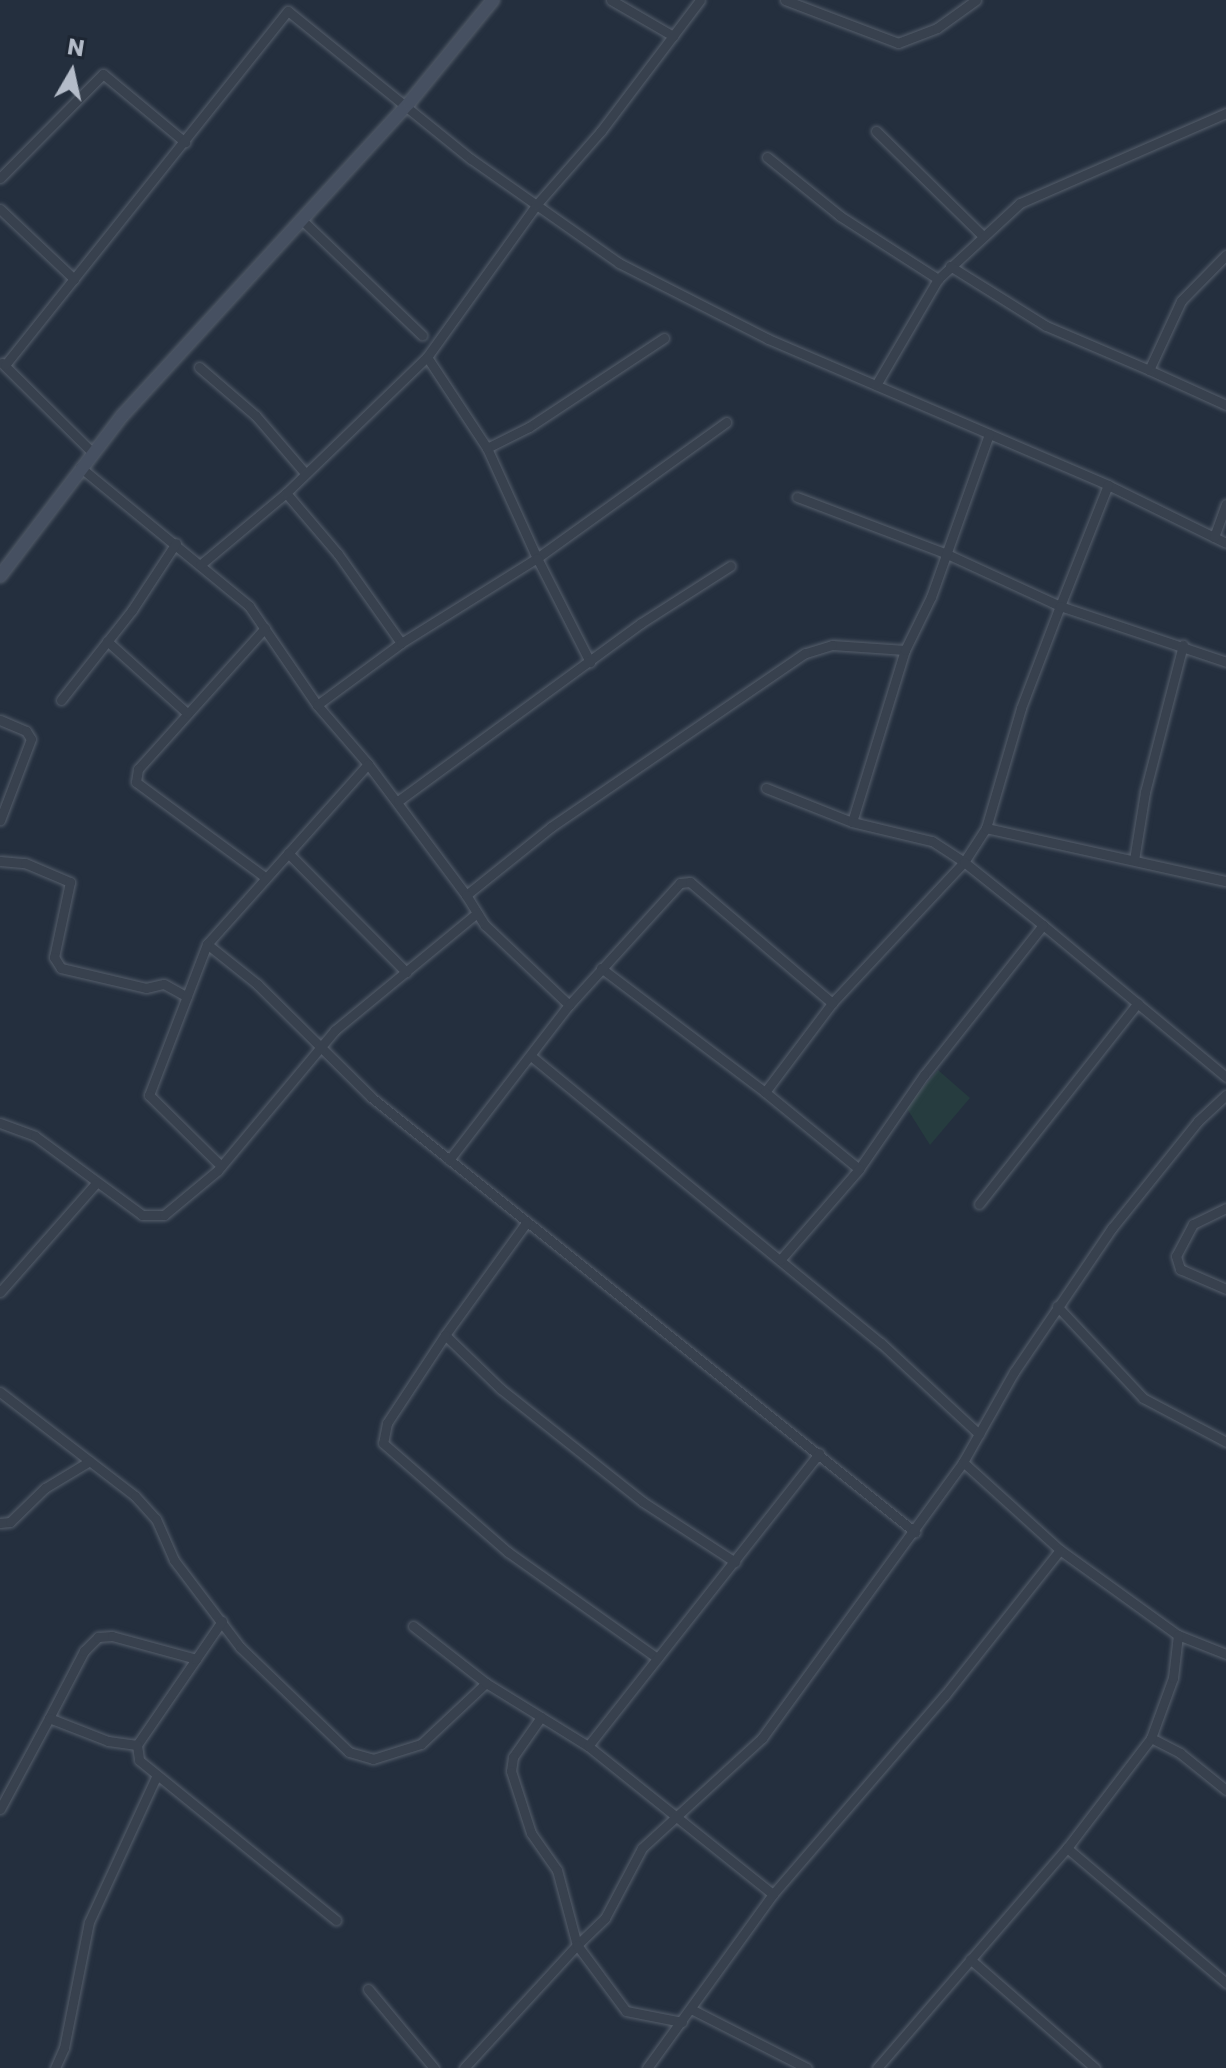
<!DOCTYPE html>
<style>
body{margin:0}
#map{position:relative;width:1226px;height:2068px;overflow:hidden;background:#242f3e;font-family:Poppins,sans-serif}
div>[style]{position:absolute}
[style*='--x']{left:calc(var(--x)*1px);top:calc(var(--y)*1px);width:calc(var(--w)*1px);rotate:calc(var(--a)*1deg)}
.green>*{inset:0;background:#263c3f}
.roads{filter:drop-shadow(0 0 2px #565f6c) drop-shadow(0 0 2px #565f6c)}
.street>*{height:9px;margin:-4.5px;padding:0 4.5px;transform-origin:4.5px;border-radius:4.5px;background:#38414e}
.secondary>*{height:12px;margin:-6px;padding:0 6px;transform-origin:6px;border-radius:6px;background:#465061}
span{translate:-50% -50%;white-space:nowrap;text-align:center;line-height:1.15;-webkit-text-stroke:6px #1d2633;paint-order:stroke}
.north{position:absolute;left:32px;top:32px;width:80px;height:80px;-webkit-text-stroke:6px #1d2633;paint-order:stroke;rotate:9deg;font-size:22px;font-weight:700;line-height:32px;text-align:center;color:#b4bcc9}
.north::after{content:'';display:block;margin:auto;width:28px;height:36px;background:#b4bcc9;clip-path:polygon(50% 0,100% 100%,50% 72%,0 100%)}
</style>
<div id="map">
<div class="green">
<div style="clip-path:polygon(938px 1070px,970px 1098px,930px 1145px,906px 1107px)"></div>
</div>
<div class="roads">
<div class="street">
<div style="--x:611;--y:0;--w:72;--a:30.1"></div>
<div style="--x:785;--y:0;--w:121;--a:20.8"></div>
<div style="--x:898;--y:43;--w:42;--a:-21"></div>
<div style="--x:937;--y:28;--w:48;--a:-35.7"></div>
<div style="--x:876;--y:131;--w:148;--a:44.5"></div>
<div style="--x:767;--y:157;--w:94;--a:38.9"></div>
<div style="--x:840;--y:216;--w:117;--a:32.7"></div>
<div style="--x:938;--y:279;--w:112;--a:-42.8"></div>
<div style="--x:1020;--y:203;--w:225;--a:-23.6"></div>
<div style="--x:0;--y:178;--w:146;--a:-45.3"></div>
<div style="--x:103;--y:74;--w:107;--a:39.7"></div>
<div style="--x:0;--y:209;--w:102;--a:43.4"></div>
<div style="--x:301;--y:219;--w:168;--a:43.8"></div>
<div style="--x:1226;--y:255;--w:64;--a:134.4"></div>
<div style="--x:1181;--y:301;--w:76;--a:114.9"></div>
<div style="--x:1149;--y:370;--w:85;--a:24.4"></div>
<div style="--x:950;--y:266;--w:113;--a:32"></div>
<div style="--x:1046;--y:326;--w:112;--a:23.1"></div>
<div style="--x:664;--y:338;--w:162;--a:146.6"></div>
<div style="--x:529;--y:427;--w:47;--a:153.4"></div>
<div style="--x:487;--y:448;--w:121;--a:65.6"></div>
<div style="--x:537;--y:558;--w:233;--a:-35.7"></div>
<div style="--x:2;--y:363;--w:127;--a:44.7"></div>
<div style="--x:5;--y:365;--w:453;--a:-51.4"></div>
<div style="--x:288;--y:11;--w:235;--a:39"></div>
<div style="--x:471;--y:159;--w:181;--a:35.1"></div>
<div style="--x:619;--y:263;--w:167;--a:27"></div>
<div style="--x:768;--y:339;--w:370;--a:23.2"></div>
<div style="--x:1108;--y:485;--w:131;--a:26.2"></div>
<div style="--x:199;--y:367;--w:75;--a:40.7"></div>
<div style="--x:256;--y:416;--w:75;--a:49.3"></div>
<div style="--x:876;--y:385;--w:123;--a:-59.7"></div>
<div style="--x:487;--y:448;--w:109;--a:-123.4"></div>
<div style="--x:427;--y:357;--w:188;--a:-54.3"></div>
<div style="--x:537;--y:204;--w:97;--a:-48.8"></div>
<div style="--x:601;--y:131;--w:164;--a:-52.9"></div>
<div style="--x:80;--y:467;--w:219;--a:39.4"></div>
<div style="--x:249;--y:606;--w:120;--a:55.5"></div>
<div style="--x:317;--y:705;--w:78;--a:49.2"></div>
<div style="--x:286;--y:493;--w:80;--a:49.6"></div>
<div style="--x:338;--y:554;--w:109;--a:54.7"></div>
<div style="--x:797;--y:497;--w:160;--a:20.8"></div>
<div style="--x:947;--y:554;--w:124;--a:24.7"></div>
<div style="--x:1060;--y:606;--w:130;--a:-68.4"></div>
<div style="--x:1214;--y:537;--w:35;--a:-70"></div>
<div style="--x:200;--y:565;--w:112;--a:-39.9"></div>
<div style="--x:286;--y:493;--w:196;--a:-44"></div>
<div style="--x:265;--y:628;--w:190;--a:132"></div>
<div style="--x:138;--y:769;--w:13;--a:99"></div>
<div style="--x:136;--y:782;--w:160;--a:36.4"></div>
<div style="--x:107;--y:641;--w:108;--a:42"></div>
<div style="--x:905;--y:650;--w:73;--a:-176.1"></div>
<div style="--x:832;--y:645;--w:28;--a:163"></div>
<div style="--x:805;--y:653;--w:308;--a:145.6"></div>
<div style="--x:551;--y:827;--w:109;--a:141.3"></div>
<div style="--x:466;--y:895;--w:164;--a:-126.8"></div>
<div style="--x:368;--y:764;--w:241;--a:131.8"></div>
<div style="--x:207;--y:944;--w:64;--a:38.7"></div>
<div style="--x:257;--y:984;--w:161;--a:44.7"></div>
<div style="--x:371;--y:1097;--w:697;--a:38.65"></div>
<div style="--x:61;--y:700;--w:115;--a:-51.7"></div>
<div style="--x:132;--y:610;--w:80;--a:-56.7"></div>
<div style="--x:317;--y:705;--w:104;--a:-36.4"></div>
<div style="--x:401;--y:643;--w:160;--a:-32"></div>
<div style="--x:537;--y:558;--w:117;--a:63"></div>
<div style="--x:0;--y:720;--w:28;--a:23"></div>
<div style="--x:26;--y:731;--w:9;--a:58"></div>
<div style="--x:31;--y:739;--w:87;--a:110.9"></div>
<div style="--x:766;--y:788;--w:92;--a:21.6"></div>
<div style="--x:852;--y:822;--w:180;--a:-72.9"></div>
<div style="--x:905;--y:650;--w:59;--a:-63.9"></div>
<div style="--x:931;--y:597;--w:173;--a:-70.4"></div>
<div style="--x:398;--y:801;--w:301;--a:-36.2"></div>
<div style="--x:641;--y:623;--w:106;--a:-32.6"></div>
<div style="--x:852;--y:822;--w:82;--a:13.4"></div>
<div style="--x:932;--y:841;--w:38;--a:33"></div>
<div style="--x:964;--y:862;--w:40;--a:-57.1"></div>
<div style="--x:986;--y:828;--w:125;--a:-73.7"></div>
<div style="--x:1021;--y:708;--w:109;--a:-69.1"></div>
<div style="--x:1060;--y:606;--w:175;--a:18.6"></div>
<div style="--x:986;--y:828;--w:246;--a:12.5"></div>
<div style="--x:288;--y:853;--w:168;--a:45.2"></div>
<div style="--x:1134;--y:860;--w:69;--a:-80.8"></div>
<div style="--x:1145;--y:792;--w:152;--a:-75.5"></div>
<div style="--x:0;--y:861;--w:25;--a:5"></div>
<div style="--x:25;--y:863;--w:49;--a:22.9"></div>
<div style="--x:70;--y:882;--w:77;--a:102"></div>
<div style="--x:54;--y:957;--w:13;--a:58"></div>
<div style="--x:61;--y:968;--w:87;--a:13.2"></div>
<div style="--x:146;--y:988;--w:18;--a:-13"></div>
<div style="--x:164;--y:984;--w:26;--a:29"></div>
<div style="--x:466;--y:895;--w:36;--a:58"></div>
<div style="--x:485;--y:925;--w:116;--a:43.6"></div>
<div style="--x:1043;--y:925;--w:238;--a:39.7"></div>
<div style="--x:207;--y:944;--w:162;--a:111"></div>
<div style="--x:149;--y:1095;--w:101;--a:44.6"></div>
<div style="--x:601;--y:968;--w:206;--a:37.1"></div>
<div style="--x:765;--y:1092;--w:111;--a:-53"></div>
<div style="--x:832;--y:1003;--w:193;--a:-46.9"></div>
<div style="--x:964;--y:862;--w:101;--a:38.6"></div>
<div style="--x:1043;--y:925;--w:191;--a:128.4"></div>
<div style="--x:924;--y:1075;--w:114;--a:124.7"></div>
<div style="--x:859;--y:1169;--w:122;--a:-140.7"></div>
<div style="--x:531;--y:1056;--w:453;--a:39.4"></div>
<div style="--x:881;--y:1343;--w:134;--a:42.9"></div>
<div style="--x:0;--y:1123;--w:37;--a:20"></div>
<div style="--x:35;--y:1136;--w:133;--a:36.4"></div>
<div style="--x:142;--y:1215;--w:22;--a:0"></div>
<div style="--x:164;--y:1215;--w:70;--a:-39.8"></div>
<div style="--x:218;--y:1170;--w:182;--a:-50.1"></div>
<div style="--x:335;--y:1030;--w:184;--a:-39.5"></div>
<div style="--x:449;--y:1160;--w:196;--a:-52.3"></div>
<div style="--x:569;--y:1005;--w:165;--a:-47.7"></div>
<div style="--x:680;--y:883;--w:10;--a:-6"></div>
<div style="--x:690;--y:882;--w:187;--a:40.4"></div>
<div style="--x:979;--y:1204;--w:256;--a:-51.7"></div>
<div style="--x:1226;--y:1208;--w:37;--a:154"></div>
<div style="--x:1193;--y:1224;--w:36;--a:118"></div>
<div style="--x:1176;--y:1256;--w:14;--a:73"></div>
<div style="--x:1180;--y:1269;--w:50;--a:23.5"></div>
<div style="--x:526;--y:1223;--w:138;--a:125.9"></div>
<div style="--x:445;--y:1335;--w:78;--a:44"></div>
<div style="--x:501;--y:1389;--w:181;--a:38.5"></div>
<div style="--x:643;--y:1502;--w:110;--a:33.1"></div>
<div style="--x:780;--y:1260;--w:121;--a:-49"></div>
<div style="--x:0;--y:1292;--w:145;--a:-48.6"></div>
<div style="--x:1057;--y:1306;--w:126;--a:46.9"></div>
<div style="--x:1143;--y:1398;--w:94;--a:27.9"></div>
<div style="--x:445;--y:1335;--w:105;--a:123.4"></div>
<div style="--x:387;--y:1423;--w:20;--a:101"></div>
<div style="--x:383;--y:1443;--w:166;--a:41.1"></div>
<div style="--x:508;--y:1552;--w:183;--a:35.4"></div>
<div style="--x:0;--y:1392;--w:170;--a:37.6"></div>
<div style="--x:135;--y:1496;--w:31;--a:48"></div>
<div style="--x:156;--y:1519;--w:45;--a:66.3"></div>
<div style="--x:174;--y:1560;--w:109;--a:52.8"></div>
<div style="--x:240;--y:1647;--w:151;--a:43.9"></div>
<div style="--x:349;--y:1752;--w:25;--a:16"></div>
<div style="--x:373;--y:1759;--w:50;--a:-17.4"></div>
<div style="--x:421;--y:1744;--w:89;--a:-43.2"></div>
<div style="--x:486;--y:1683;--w:120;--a:31.7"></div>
<div style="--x:588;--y:1746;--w:237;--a:38.7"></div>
<div style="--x:963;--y:1462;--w:131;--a:42.2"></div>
<div style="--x:1060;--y:1550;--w:145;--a:35.8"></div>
<div style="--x:1178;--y:1635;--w:52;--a:21.6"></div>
<div style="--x:0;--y:1523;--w:10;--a:-6"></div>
<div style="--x:10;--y:1522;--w:49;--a:-44.2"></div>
<div style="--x:45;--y:1488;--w:52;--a:-31"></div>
<div style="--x:413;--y:1626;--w:93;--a:38"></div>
<div style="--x:196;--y:1659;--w:104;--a:124.5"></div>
<div style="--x:137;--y:1745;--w:15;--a:82"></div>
<div style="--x:139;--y:1760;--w:254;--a:39.1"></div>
<div style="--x:541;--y:1717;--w:49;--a:125"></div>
<div style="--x:513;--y:1757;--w:14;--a:98"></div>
<div style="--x:511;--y:1771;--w:65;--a:72.1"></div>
<div style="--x:531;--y:1833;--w:45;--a:54.9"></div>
<div style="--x:557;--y:1870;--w:78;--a:75.1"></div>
<div style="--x:577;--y:1945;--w:39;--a:-44"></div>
<div style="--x:605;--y:1918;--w:79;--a:-62.1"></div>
<div style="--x:642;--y:1848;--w:163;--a:-42.5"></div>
<div style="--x:762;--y:1738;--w:341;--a:-53.9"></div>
<div style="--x:963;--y:1462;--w:103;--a:-60.5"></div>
<div style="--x:1014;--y:1372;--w:174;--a:-55.8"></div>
<div style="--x:1112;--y:1228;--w:137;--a:-51.2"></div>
<div style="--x:1198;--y:1121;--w:38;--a:-43"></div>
<div style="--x:49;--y:1718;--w:76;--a:-62.4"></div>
<div style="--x:84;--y:1651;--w:20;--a:-45"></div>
<div style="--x:98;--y:1637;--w:14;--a:-4"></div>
<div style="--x:112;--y:1636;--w:87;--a:15.3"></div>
<div style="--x:196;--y:1659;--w:46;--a:-55.6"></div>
<div style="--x:1151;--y:1738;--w:33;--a:27"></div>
<div style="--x:1180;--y:1753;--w:59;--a:38.8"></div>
<div style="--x:588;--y:1746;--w:373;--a:-51.7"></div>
<div style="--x:0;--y:1809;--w:103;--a:-61.7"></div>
<div style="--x:49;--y:1718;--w:63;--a:21.3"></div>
<div style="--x:108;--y:1741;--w:29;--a:8"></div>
<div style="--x:1067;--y:1848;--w:209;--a:40.3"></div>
<div style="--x:970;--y:1959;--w:166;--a:41.1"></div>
<div style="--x:368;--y:1989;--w:103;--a:50.1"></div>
<div style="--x:691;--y:2009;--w:130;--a:27"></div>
<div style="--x:55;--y:2068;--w:22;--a:-66"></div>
<div style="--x:64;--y:2048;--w:128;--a:-78.8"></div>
<div style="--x:89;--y:1922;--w:160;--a:-65.2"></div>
<div style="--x:464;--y:2068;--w:167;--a:-47.4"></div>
<div style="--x:577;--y:1945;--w:82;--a:53.4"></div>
<div style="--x:626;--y:2011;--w:57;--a:11.1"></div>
<div style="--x:647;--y:2068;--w:215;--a:-54.1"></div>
<div style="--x:773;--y:1894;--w:263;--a:-49.2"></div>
<div style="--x:945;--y:1695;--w:185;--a:-51.6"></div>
<div style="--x:877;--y:2068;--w:291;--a:-49.2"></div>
<div style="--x:1067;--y:1848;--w:138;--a:-52.6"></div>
<div style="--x:1151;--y:1738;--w:64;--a:-69.9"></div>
<div style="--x:1173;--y:1678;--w:43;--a:-83.4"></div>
</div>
<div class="secondary">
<div style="--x:0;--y:576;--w:201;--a:-52.7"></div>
<div style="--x:122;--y:416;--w:425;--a:-47.5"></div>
<div style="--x:409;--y:103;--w:133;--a:-50.8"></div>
</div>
</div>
<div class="north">N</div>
</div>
